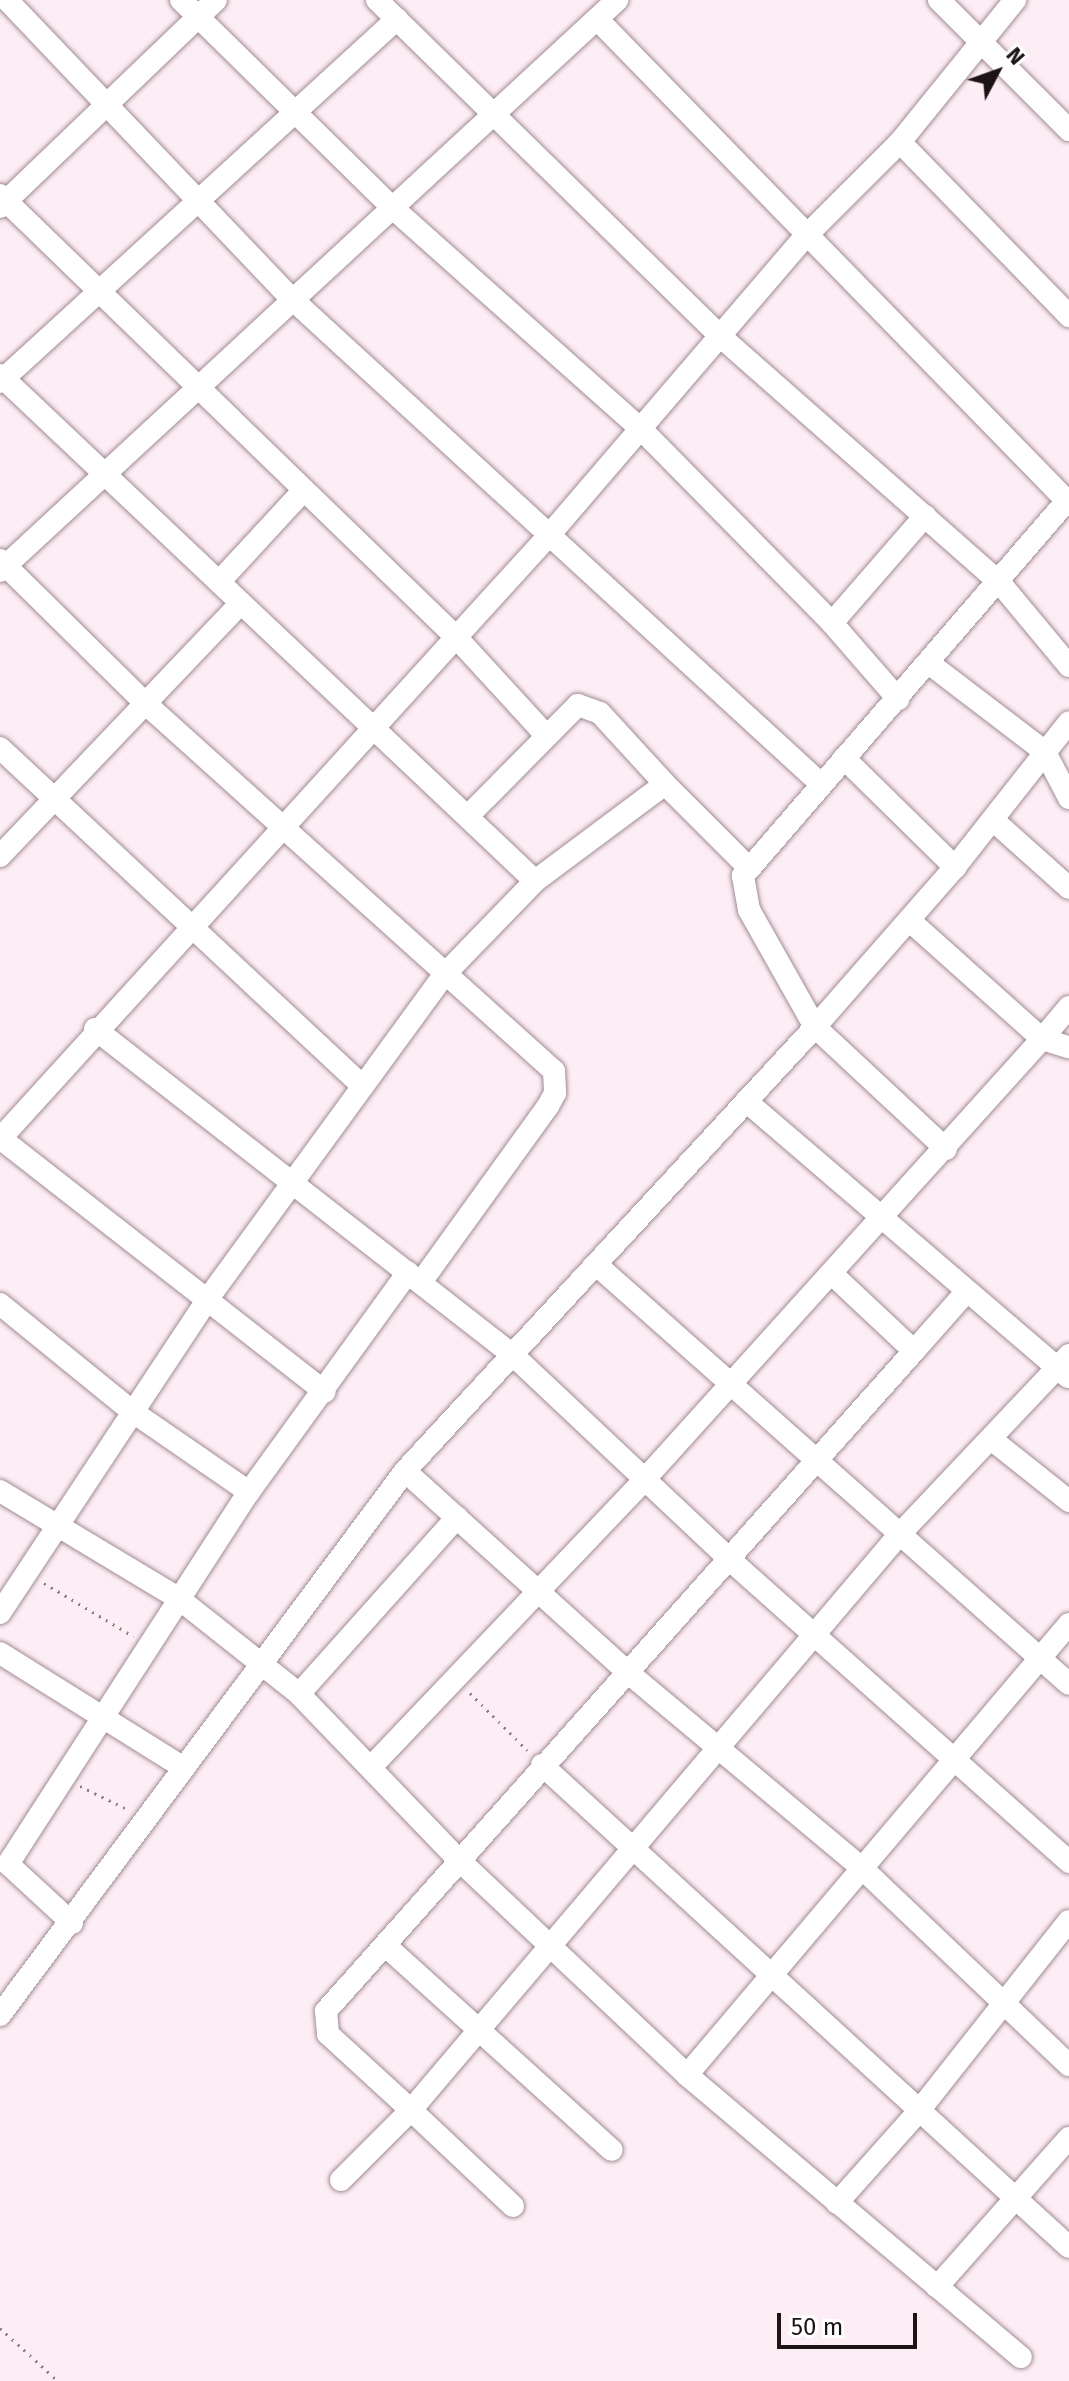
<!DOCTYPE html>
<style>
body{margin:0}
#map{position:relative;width:1069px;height:2381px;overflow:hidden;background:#fdedf4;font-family:"Fira Sans",sans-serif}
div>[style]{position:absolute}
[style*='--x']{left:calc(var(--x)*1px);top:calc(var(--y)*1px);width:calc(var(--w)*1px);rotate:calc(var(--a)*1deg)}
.path>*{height:3px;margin-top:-1.5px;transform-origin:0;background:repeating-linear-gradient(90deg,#8b7f84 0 2px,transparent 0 8px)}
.roads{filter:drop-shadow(0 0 2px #a28b95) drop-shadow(0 0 2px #a28b95)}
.minor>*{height:22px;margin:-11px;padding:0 11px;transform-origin:11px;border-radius:11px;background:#fff}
span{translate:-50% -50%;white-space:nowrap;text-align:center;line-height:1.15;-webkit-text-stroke:8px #fff;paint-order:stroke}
.north{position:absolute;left:957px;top:32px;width:80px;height:80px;-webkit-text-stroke:6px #fff;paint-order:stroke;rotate:49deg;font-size:22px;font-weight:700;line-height:32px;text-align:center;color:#1c1317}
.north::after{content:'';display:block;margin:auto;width:28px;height:36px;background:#1c1317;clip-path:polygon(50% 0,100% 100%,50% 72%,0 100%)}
.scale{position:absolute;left:777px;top:2313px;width:140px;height:36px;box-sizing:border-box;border:4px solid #1c1317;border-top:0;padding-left:10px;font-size:24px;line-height:28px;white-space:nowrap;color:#1c1317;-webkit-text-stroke:6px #fff;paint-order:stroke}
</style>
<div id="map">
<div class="path">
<div style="--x:44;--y:1583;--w:104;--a:30.8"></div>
<div style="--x:470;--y:1693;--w:81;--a:45"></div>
<div style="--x:80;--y:1786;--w:52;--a:26.1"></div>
<div style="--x:0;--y:2328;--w:79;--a:42.4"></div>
</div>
<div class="roads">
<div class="minor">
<div style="--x:7;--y:0;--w:413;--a:46.4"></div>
<div style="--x:292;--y:299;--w:718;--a:42.52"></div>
<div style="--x:181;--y:0;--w:300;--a:44.5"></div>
<div style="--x:395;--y:210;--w:329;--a:41.7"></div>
<div style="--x:641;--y:429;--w:272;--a:45.4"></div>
<div style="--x:832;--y:623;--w:142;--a:-49"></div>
<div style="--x:377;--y:0;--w:480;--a:44.4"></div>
<div style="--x:720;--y:336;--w:373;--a:41.4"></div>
<div style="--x:1000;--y:583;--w:108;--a:50.3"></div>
<div style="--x:939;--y:0;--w:184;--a:45"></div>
<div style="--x:598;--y:20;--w:675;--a:45.72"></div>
<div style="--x:900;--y:142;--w:243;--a:45.8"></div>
<div style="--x:0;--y:195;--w:635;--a:44.11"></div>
<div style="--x:456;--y:637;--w:132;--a:47.5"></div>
<div style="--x:0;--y:207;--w:299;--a:-43.8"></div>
<div style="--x:0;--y:375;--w:736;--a:43.4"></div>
<div style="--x:0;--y:382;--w:538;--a:-42.44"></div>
<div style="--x:0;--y:560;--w:204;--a:44.6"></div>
<div style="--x:145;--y:703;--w:550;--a:41.98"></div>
<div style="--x:554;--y:1071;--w:22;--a:87"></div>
<div style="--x:555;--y:1093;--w:15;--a:118"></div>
<div style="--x:548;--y:1106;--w:217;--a:125.8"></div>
<div style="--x:0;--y:571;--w:841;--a:-42.78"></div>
<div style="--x:219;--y:582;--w:124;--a:-47.3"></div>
<div style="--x:832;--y:623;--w:101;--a:49"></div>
<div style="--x:930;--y:664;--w:145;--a:37.4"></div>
<div style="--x:1045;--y:752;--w:52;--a:62.4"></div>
<div style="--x:0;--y:748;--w:496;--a:43"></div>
<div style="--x:844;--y:758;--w:156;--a:44.5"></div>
<div style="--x:468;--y:816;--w:156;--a:-45.3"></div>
<div style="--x:578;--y:705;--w:23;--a:20"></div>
<div style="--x:600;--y:713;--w:96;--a:47.5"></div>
<div style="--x:993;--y:820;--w:102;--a:41.8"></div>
<div style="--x:0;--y:856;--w:349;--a:-46.4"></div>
<div style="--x:909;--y:920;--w:178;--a:41.8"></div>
<div style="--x:1042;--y:1039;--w:42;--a:-49.8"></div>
<div style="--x:95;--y:1029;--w:531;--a:37.97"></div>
<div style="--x:514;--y:1356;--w:294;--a:43.3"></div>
<div style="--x:728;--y:1558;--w:457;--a:41.7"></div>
<div style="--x:746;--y:1101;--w:424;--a:40.6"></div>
<div style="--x:0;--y:1138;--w:412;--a:38"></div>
<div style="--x:0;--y:1139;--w:819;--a:-47.72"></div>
<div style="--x:551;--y:533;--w:390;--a:-49.4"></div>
<div style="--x:805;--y:237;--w:134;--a:-45"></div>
<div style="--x:900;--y:142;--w:183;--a:-51"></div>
<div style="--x:946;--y:1149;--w:179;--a:-137"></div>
<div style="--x:815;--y:1027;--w:134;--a:-119.4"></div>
<div style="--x:749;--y:910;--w:35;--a:-100"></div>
<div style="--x:743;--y:876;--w:499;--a:-49.2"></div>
<div style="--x:599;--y:1267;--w:628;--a:41.58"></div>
<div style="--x:831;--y:1273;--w:114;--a:43.2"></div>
<div style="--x:914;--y:1351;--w:80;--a:-48.5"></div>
<div style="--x:0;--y:1304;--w:171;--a:39.1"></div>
<div style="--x:133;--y:1412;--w:141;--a:34.6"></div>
<div style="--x:914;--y:1351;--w:884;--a:131.7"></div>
<div style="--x:326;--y:2011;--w:23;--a:85"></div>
<div style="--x:328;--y:2034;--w:113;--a:42.5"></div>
<div style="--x:411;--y:2110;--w:753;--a:-49.69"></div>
<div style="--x:898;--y:1536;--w:249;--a:-46.6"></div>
<div style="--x:991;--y:1439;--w:100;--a:38.5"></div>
<div style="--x:405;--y:1471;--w:297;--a:42.1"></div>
<div style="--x:625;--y:1670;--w:312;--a:39.9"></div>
<div style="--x:864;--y:1870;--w:283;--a:43.6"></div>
<div style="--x:0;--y:1491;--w:208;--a:31"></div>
<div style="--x:178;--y:1598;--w:154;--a:38.4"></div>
<div style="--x:299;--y:1694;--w:231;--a:46.1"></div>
<div style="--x:459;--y:1860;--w:313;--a:43.3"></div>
<div style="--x:687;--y:2075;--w:437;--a:40.2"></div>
<div style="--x:0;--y:1613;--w:375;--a:-56.5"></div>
<div style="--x:207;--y:1300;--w:402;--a:-53.9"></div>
<div style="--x:444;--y:975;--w:131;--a:-45.9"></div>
<div style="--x:535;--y:881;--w:162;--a:-36.7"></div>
<div style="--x:665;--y:784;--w:116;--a:45"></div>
<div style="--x:0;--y:1653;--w:217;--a:32"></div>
<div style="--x:299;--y:1694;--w:237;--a:-48.2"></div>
<div style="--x:542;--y:1765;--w:714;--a:42.45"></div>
<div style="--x:371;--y:1767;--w:398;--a:-46.4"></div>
<div style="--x:645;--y:1479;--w:593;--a:-47.94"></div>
<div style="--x:1042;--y:1039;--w:28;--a:17"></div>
<div style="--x:72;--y:1923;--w:87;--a:-137.3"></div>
<div style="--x:8;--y:1864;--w:443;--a:-57.1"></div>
<div style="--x:249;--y:1492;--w:271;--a:-54.1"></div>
<div style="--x:386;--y:1946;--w:304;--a:42.1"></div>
<div style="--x:0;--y:2015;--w:678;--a:-53.33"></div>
<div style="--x:405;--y:1471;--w:604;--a:-47.28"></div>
<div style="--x:815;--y:1027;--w:213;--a:-48.8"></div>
<div style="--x:955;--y:867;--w:184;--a:-51.8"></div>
<div style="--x:687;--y:2075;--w:591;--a:-49.74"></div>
<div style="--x:341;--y:2180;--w:99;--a:-45"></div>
<div style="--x:411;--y:2110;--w:140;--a:43.3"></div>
<div style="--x:837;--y:2203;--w:122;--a:-48.3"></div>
<div style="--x:918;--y:2112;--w:243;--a:-51.7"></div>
<div style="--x:937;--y:2287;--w:199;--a:-48.5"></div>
</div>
</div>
<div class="north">N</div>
<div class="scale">50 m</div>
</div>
